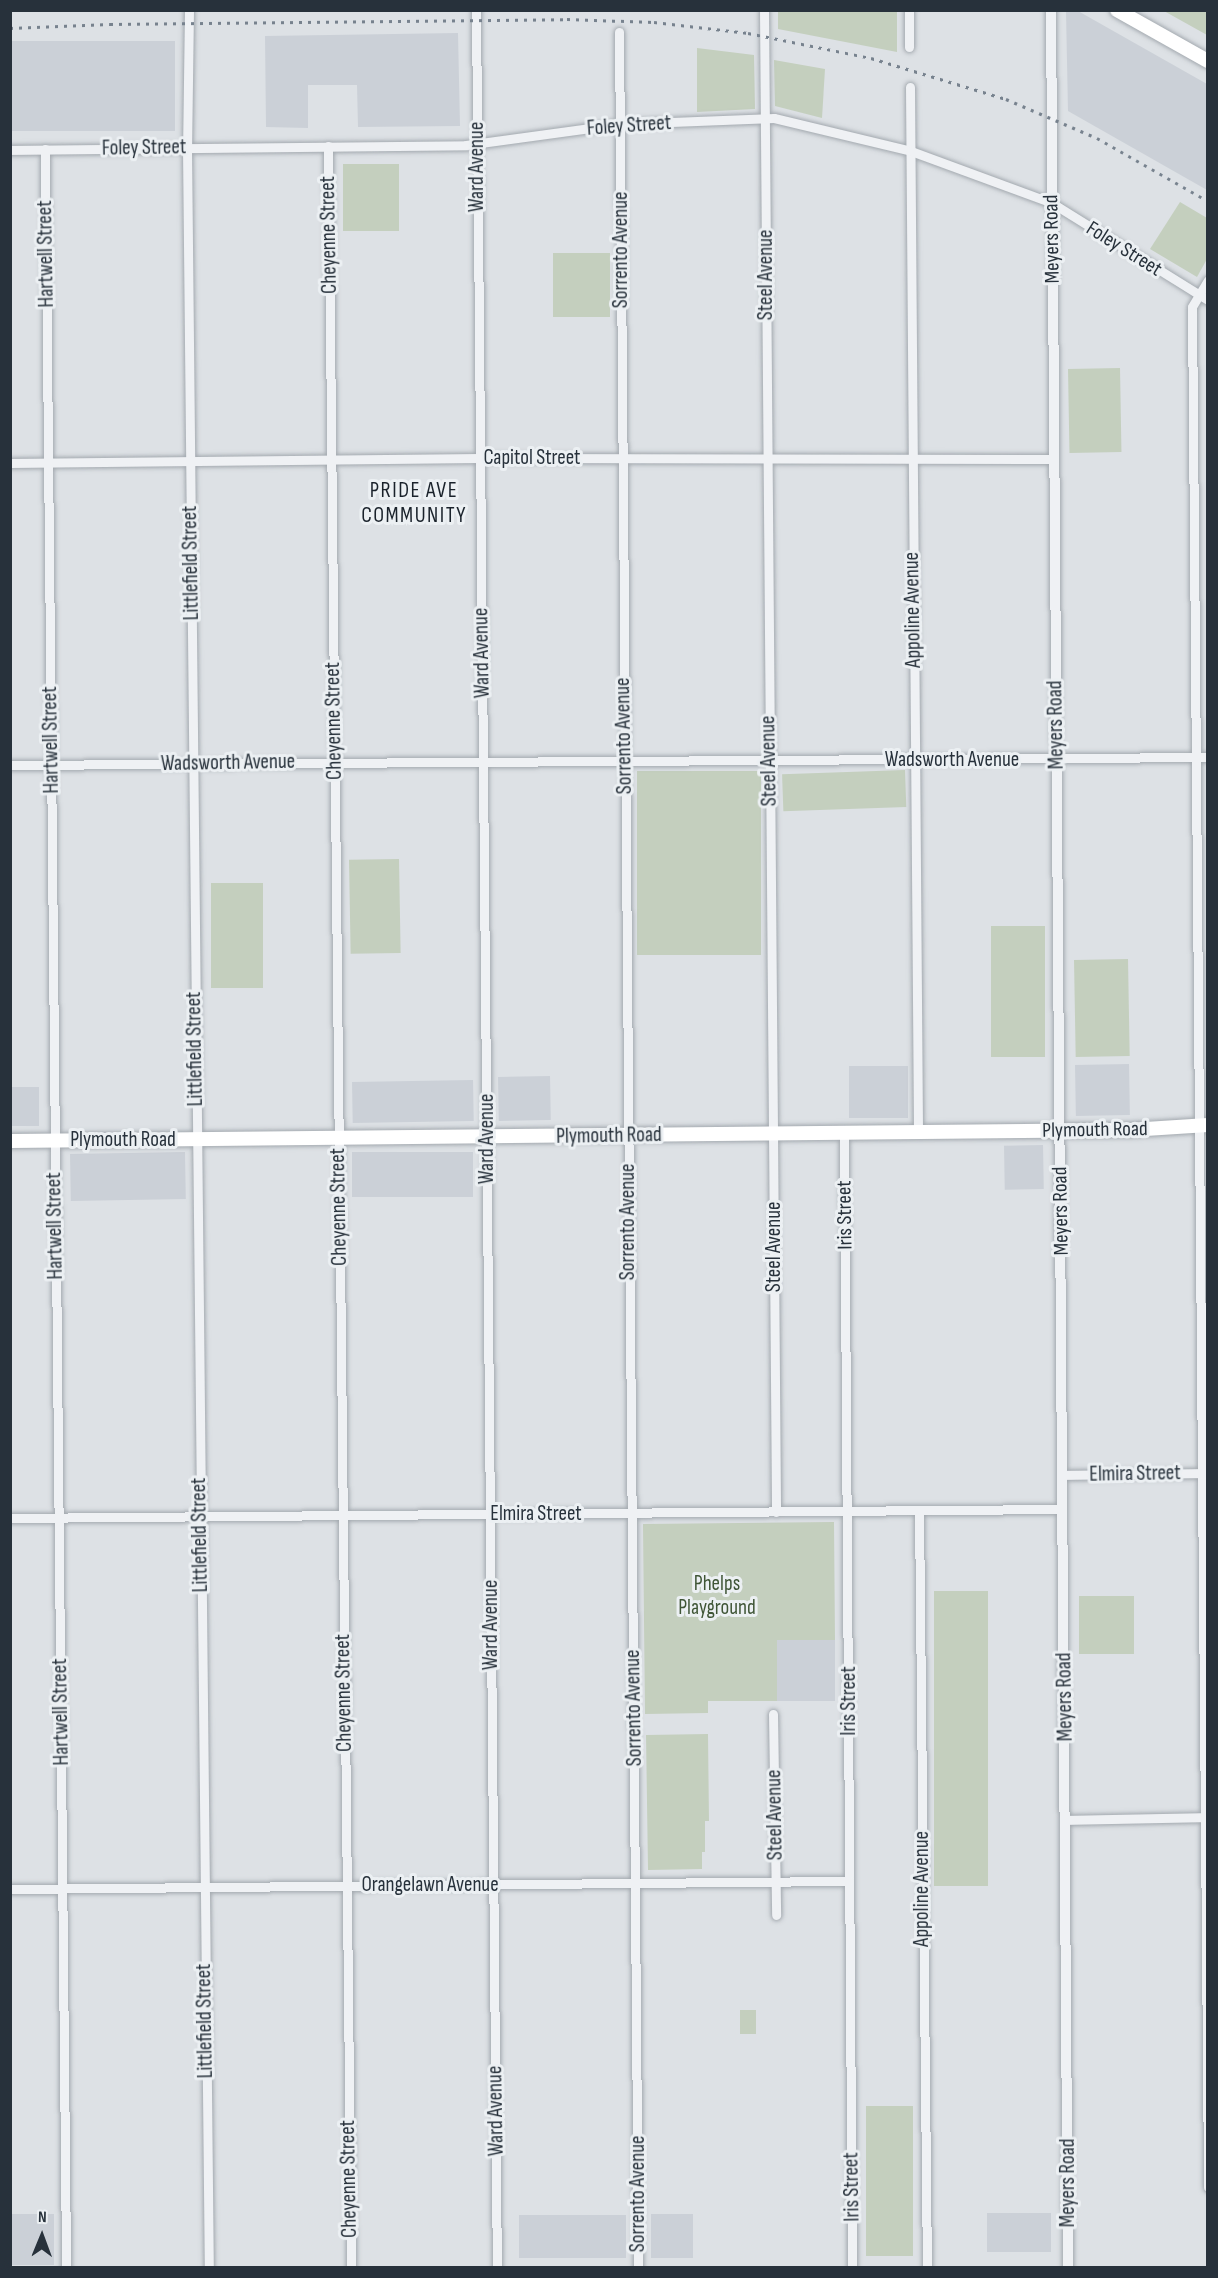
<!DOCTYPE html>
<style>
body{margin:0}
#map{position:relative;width:1218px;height:2278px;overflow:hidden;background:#dde1e5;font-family:"Sofia Sans Condensed",sans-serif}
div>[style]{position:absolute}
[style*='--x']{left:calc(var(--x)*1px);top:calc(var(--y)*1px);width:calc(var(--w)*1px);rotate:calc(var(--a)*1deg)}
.built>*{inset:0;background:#cbd0d7;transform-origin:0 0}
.green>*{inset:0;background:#c4cfbe;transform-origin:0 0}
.roads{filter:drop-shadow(0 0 2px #a3a9af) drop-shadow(0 0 2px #a3a9af)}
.minor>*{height:9px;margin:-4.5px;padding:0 4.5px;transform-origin:4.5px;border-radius:4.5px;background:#eff1f4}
.tertiary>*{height:10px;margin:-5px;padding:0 5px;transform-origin:5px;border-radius:5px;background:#eff1f4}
.primary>*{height:14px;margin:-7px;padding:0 7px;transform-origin:7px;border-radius:7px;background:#fff}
.rail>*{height:3px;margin-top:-1.5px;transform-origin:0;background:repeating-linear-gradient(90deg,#77828e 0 3px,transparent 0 9px)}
span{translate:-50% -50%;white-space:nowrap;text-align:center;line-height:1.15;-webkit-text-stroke:6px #ecf0f3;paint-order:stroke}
.street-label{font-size:21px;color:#27313b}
.park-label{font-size:21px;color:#3f5536}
.neighbourhood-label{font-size:22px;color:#1a222b;letter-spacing:1.5px}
.frame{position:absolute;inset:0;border:12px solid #27313b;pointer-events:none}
.north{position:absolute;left:12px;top:2206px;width:60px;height:60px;-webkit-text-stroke:4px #ecf0f3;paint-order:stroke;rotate:1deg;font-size:16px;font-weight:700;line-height:24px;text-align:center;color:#27313b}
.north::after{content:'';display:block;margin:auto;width:21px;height:27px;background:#27313b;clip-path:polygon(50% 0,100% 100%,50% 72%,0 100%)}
</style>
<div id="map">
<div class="built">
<div style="clip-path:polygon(1066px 11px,1078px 11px,1207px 84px,1207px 190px,1068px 111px)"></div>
<div style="clip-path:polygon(458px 33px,460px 126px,358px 127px,357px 85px,308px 85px,308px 128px,266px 127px,265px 36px)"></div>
<div style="left:11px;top:41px;width:164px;height:90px"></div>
<div style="left:1129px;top:1064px;width:51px;height:54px;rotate:89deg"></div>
<div style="left:908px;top:1066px;width:52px;height:59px;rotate:90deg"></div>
<div style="left:550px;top:1076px;width:44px;height:52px;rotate:89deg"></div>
<div style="left:473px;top:1080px;width:41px;height:121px;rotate:89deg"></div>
<div style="left:11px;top:1087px;width:28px;height:39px"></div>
<div style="left:1043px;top:1145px;width:44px;height:39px;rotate:89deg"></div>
<div style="left:185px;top:1152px;width:47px;height:115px;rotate:89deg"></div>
<div style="left:473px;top:1152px;width:45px;height:121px;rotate:90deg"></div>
<div style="left:776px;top:1640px;width:59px;height:61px"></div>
<div style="left:1051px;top:2213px;width:39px;height:64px;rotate:90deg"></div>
<div style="left:10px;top:2214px;width:44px;height:51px"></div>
<div style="left:651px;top:2214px;width:42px;height:44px"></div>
<div style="left:626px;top:2215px;width:43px;height:107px;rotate:90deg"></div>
</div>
<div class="green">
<div style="clip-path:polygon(778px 11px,897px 11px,897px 52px,778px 29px)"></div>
<div style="clip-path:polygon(1164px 11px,1207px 11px,1207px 35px)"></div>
<div style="clip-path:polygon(697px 48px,754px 55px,755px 109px,697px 112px)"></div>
<div style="clip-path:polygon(774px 60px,825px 69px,822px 118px,775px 106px)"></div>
<div style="left:343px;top:164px;width:56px;height:67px"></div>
<div style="clip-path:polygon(1180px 202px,1207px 218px,1207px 259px,1197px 277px,1150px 249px)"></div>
<div style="left:553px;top:253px;width:57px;height:64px"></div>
<div style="left:1120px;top:368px;width:84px;height:52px;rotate:89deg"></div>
<div style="left:905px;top:770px;width:37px;height:123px;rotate:88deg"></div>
<div style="left:761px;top:771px;width:184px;height:124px;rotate:90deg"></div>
<div style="left:399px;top:859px;width:94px;height:50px;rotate:89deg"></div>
<div style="left:263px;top:883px;width:105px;height:52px;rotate:90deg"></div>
<div style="left:1045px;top:926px;width:131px;height:54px;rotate:90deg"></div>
<div style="left:1128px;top:959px;width:97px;height:54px;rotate:89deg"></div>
<div style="clip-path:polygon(834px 1522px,835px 1640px,777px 1640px,777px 1701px,708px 1701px,708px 1713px,645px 1714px,643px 1524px)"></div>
<div style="left:934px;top:1591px;width:54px;height:295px"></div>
<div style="left:1079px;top:1596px;width:55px;height:58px"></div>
<div style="clip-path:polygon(708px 1734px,709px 1821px,705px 1821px,705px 1852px,702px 1852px,702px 1869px,648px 1870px,646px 1735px)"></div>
<div style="left:740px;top:2010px;width:16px;height:24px"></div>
<div style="left:866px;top:2106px;width:47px;height:150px"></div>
</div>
<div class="roads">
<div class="minor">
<div style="--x:189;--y:10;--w:138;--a:90.8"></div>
<div style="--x:187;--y:148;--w:2120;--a:89.41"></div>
<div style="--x:476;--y:10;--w:2258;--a:89.47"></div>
<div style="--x:764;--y:10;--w:1502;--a:89.54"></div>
<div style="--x:909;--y:10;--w:37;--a:90"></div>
<div style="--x:619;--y:32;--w:2236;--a:89.51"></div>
<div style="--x:910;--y:87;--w:1046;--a:89.56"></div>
<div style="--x:328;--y:146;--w:2122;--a:89.38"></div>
<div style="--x:45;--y:149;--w:2119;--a:89.43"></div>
<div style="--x:10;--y:150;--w:456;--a:-0.6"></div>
<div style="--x:466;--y:145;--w:155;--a:-7.8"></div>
<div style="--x:620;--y:124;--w:154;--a:-2.2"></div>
<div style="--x:774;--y:118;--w:141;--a:13.5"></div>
<div style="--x:911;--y:151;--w:150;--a:20.2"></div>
<div style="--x:1052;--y:203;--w:184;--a:31.9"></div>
<div style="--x:1208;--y:280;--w:31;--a:121"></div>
<div style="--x:1192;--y:307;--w:1880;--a:89.51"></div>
<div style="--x:10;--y:463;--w:470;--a:-0.6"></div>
<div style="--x:480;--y:458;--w:574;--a:0.1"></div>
<div style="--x:10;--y:765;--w:1198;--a:-0.38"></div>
<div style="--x:844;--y:1134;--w:1134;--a:89.6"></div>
<div style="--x:1062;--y:1475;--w:143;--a:-0.8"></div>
<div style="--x:919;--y:1510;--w:758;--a:89.4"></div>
<div style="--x:10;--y:1518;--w:1052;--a:-0.49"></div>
<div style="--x:773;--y:1714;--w:201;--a:89.1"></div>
<div style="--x:1066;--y:1820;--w:142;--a:-1.2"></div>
<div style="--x:10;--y:1889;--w:839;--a:-0.55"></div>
</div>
<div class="tertiary">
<div style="--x:1051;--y:10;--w:2258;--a:89.57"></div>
</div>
<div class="primary">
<div style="--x:1117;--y:10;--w:104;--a:29.3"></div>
<div style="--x:10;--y:1141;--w:1120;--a:-0.56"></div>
<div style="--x:1130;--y:1130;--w:78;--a:-3.7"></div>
</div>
</div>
<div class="rail">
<div style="--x:10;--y:28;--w:100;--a:-2.3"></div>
<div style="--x:110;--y:24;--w:457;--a:-0.6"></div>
<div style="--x:567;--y:19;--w:87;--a:2"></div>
<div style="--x:654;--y:22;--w:95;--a:6.7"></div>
<div style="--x:748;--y:33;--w:126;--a:11.5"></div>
<div style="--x:871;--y:58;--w:141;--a:16.9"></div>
<div style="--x:1006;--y:99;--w:99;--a:23.2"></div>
<div style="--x:1097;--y:138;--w:128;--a:29.6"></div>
</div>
<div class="street-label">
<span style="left:629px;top:126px;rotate:-4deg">Foley Street</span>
<span style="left:144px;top:148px;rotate:-1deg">Foley Street</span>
<span style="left:477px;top:167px;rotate:-90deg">Ward Avenue</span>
<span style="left:329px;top:235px;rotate:-91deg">Cheyenne Street</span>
<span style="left:1052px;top:239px;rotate:-91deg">Meyers Road</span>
<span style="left:1124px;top:249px;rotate:32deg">Foley Street</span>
<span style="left:621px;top:250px;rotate:-90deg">Sorrento Avenue</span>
<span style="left:46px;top:254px;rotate:-91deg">Hartwell Street</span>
<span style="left:766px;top:275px;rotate:-90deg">Steel Avenue</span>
<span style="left:532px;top:458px">Capitol Street</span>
<span style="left:191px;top:563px;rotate:-91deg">Littlefield Street</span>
<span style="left:913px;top:610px;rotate:-91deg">Appoline Avenue</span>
<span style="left:482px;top:653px;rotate:-91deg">Ward Avenue</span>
<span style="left:334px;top:721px;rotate:-91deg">Cheyenne Street</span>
<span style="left:1056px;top:725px;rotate:-91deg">Meyers Road</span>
<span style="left:624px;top:736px;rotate:-91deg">Sorrento Avenue</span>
<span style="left:51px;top:740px;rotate:-91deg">Hartwell Street</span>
<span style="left:952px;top:760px">Wadsworth Avenue</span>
<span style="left:769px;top:761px;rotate:-91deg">Steel Avenue</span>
<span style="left:228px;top:763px;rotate:-1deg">Wadsworth Avenue</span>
<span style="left:195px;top:1049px;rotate:-91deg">Littlefield Street</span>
<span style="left:1095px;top:1130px;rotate:-1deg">Plymouth Road</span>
<span style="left:609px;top:1136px;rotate:-1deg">Plymouth Road</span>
<span style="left:487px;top:1139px;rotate:-90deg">Ward Avenue</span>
<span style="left:123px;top:1140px">Plymouth Road</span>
<span style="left:339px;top:1207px;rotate:-91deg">Cheyenne Street</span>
<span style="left:1061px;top:1211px;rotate:-91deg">Meyers Road</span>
<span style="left:845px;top:1215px;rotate:-91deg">Iris Street</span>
<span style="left:628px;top:1222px;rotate:-90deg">Sorrento Avenue</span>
<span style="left:55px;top:1226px;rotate:-91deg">Hartwell Street</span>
<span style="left:774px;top:1247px;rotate:-90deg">Steel Avenue</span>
<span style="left:1135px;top:1474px;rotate:-1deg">Elmira Street</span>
<span style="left:536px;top:1514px">Elmira Street</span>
<span style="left:200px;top:1535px;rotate:-91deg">Littlefield Street</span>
<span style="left:491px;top:1625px;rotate:-90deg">Ward Avenue</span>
<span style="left:344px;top:1693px;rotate:-91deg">Cheyenne Street</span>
<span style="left:1065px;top:1697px;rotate:-91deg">Meyers Road</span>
<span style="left:849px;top:1701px;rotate:-90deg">Iris Street</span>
<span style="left:634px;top:1708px;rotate:-91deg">Sorrento Avenue</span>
<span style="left:61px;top:1712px;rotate:-91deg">Hartwell Street</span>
<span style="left:775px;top:1815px;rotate:-91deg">Steel Avenue</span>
<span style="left:430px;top:1885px">Orangelawn Avenue</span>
<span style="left:922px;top:1889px;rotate:-90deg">Appoline Avenue</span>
<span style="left:205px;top:2021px;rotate:-91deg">Littlefield Street</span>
<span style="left:496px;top:2111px;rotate:-91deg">Ward Avenue</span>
<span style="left:349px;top:2179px;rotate:-91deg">Cheyenne Street</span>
<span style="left:1068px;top:2183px;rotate:-90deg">Meyers Road</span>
<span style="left:852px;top:2187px;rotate:-91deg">Iris Street</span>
<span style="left:638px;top:2194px;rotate:-90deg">Sorrento Avenue</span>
</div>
<div class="park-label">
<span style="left:717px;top:1596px">Phelps<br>Playground</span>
</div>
<div class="neighbourhood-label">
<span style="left:414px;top:503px">PRIDE AVE<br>COMMUNITY</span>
</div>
<div class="frame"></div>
<div class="north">N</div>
</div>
